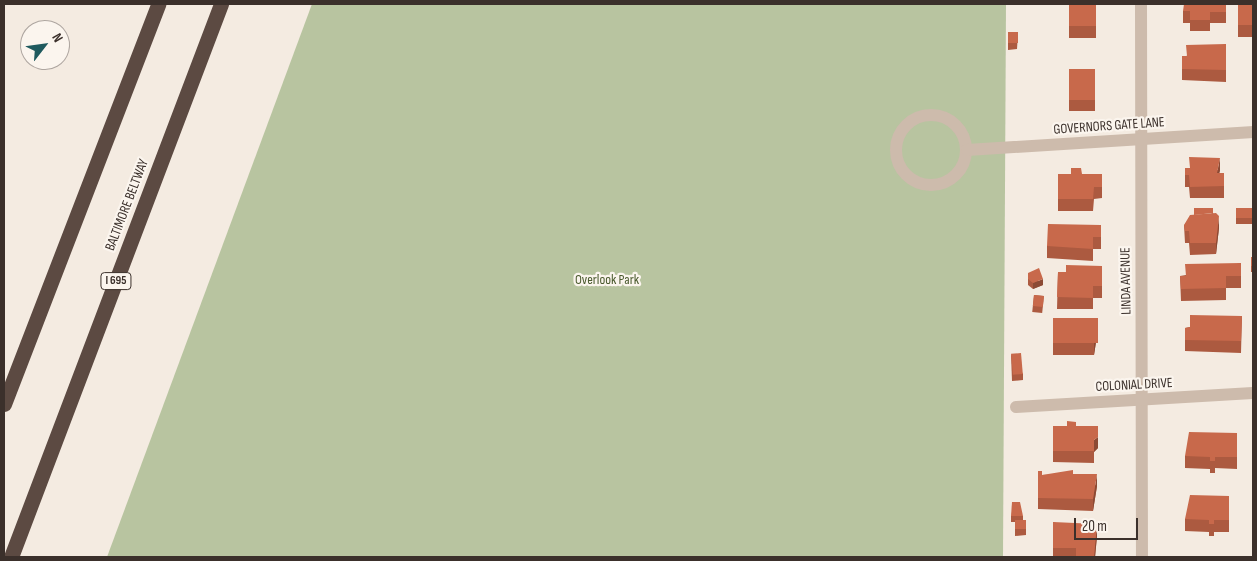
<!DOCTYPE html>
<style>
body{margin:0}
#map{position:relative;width:1257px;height:561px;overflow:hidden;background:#f4ebe1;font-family:"Sofia Sans Condensed",sans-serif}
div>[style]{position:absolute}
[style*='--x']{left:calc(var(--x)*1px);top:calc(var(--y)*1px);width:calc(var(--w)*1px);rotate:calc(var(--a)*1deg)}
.green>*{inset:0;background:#b8c4a0}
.street>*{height:12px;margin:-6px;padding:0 6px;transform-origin:6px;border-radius:6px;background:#cdbbac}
.street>.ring{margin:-6px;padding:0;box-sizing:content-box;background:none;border:12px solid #cdbbac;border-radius:50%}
.highway>*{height:15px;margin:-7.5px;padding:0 7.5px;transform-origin:7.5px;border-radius:7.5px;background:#5c4a42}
.wall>*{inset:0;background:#ac5a40;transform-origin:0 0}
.shaded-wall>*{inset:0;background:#8c4a34}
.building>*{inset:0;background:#c8694b;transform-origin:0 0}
span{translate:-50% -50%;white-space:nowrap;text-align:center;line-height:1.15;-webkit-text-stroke:4.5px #fbf5ee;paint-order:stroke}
.shield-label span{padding:1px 4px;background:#fbf5ee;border:1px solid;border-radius:4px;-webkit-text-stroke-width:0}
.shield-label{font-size:12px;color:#3b302b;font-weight:700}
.street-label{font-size:14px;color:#3b302b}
.park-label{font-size:14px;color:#4a5a2e}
.frame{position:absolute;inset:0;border:5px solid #3b302b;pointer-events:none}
.north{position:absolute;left:20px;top:20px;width:50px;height:50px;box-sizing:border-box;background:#fbf5ee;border:1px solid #aea6a0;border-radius:50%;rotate:60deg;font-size:14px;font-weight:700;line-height:20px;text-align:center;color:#3b302b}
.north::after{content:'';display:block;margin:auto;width:18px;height:22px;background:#1f5a5e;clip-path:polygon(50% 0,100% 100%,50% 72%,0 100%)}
.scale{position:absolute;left:1074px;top:518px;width:64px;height:22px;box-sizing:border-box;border:2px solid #3b302b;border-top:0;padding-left:6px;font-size:15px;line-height:18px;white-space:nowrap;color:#3b302b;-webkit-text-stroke:4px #fbf5ee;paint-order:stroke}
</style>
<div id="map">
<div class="green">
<div style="clip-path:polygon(312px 4px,1006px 4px,1003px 557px,107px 557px)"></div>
</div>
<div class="street">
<div style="--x:1141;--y:4;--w:553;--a:89.9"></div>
<div class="ring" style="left:896px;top:115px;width:58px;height:58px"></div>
<div style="--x:967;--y:150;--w:287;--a:-3.6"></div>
<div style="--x:1016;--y:407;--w:237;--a:-3.4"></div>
</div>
<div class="highway">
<div style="--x:4;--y:404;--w:429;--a:-68.9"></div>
<div style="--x:11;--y:557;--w:592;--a:-69.21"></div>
</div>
<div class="wall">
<div style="left:1069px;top:4px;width:27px;height:34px"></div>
<div style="clip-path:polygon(1226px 4px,1226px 23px,1210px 23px,1210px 31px,1190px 31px,1190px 23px,1183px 23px,1183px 11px)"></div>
<div style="clip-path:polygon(1253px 4px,1253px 37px,1238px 37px,1238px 25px)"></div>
<div style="clip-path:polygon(1008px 32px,1018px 32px,1017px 49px,1008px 50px)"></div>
<div style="clip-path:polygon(1226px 44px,1226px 82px,1182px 80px,1182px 56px,1186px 56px)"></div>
<div style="left:1069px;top:69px;width:26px;height:42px"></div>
<div style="clip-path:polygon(1185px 168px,1220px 170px,1219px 173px,1224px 173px,1224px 198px,1190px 198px,1189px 187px,1185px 187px)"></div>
<div style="clip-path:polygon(1058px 174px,1102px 174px,1102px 198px,1094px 199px,1093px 211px,1058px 211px)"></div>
<div style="left:1252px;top:208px;width:16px;height:16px;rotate:90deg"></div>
<div style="clip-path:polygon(1213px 213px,1219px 228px,1216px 254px,1190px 255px,1189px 243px,1185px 243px,1184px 225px)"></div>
<div style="clip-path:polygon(1101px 225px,1101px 249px,1093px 249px,1093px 261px,1047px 258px,1047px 246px)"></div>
<div style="left:1251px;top:257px;width:2px;height:15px"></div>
<div style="clip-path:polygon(1241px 263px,1241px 288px,1226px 288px,1226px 300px,1181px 301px,1180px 276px,1186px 275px)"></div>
<div style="clip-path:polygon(1102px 266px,1102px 298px,1093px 298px,1093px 309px,1057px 309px,1058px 272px,1066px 272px)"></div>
<div style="clip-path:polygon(1028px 273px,1043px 285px,1033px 289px,1028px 285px)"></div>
<div style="left:1034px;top:295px;width:10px;height:17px;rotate:6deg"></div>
<div style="clip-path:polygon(1242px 316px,1241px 353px,1185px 351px,1185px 328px,1190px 327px)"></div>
<div style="clip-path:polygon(1053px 318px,1098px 329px,1094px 355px,1053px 355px)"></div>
<div style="clip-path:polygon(1011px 354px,1023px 374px,1023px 380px,1012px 381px)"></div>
<div style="clip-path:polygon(1053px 426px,1076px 426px,1098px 448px,1094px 452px,1094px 463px,1053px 462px)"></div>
<div style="clip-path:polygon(1237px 433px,1237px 469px,1215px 468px,1215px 473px,1210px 473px,1210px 469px,1185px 468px,1185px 456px)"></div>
<div style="clip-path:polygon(1038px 471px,1042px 475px,1073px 474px,1097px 486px,1093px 511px,1038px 509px)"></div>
<div style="clip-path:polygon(1229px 496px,1229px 532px,1214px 532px,1214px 536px,1209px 536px,1209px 532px,1185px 531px,1185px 519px)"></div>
<div style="clip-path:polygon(1011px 516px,1023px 516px,1023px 520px,1026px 520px,1026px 535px,1015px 536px,1015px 522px,1011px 522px)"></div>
<div style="clip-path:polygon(1053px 522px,1097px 536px,1095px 557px,1053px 557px)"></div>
</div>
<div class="shaded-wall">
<div style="clip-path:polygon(1220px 158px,1220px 170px,1217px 185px,1217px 173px)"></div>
<div style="clip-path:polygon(1219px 216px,1219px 228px,1216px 254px,1216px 243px)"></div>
<div style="clip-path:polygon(1043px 279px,1043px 285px,1033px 289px,1033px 283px)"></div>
<div style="clip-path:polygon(1098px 318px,1098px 329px,1094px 355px,1094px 343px)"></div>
<div style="clip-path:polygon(1098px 437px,1098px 448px,1094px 452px,1094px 463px,1094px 440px)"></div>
<div style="clip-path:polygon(1097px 474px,1097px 486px,1093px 511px,1093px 499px)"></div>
<div style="clip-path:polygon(1097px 524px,1097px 536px,1095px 557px,1094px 557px)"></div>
</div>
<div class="building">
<div style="left:1069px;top:4px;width:27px;height:22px"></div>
<div style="clip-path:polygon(1184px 4px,1226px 4px,1226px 12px,1210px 12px,1210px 20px,1190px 20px,1190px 11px,1183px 11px)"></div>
<div style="left:1238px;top:4px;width:15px;height:21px"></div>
<div style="left:1008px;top:32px;width:10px;height:11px"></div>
<div style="clip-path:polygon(1226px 44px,1226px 70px,1182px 69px,1182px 56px,1187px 56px,1186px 45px)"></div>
<div style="left:1069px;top:69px;width:26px;height:31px"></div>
<div style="clip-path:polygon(1189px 157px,1220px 158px,1217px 173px,1224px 173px,1224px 186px,1190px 187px,1189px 175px,1185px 175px,1185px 168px,1190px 168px)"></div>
<div style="clip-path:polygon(1071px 168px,1081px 168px,1082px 174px,1102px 174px,1102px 187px,1094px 187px,1093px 199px,1058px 199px,1058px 174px,1071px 174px)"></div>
<div style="left:1252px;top:193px;width:1px;height:14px"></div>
<div style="clip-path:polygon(1194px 208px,1213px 208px,1213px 213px,1194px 215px)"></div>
<div style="left:1252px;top:208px;width:10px;height:16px;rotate:90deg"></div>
<div style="clip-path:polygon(1216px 213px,1219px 216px,1216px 243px,1190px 243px,1189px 231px,1185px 231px,1184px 225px,1190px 215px)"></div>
<div style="clip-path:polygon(1048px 224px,1101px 225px,1101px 237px,1093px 237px,1093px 249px,1047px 246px)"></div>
<div style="left:1251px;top:257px;width:2px;height:9px"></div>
<div style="clip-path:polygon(1241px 263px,1241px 276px,1226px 276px,1226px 288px,1181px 289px,1180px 276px,1186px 276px,1185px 264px)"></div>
<div style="clip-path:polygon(1066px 265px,1102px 266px,1102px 286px,1093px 286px,1093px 298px,1057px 297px,1058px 272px,1066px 272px)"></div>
<div style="clip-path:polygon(1039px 268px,1043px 279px,1033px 283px,1028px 279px,1028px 273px)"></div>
<div style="left:1034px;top:295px;width:10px;height:11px;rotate:6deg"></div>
<div style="clip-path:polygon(1190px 315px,1242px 316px,1241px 341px,1185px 340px,1185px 328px,1190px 327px)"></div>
<div style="left:1053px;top:318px;width:45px;height:25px"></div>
<div style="left:1021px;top:353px;width:21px;height:10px;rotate:85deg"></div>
<div style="clip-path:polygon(1067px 421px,1076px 422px,1076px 426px,1098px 426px,1098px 437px,1094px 440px,1094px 451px,1053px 451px,1053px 426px,1067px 426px)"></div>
<div style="clip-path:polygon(1189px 432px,1237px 433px,1237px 457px,1215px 457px,1215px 461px,1210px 461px,1210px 457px,1185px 456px)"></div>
<div style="clip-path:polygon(1073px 470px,1073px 474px,1097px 474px,1093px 499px,1038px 498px,1038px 471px,1042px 471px,1042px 475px)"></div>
<div style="clip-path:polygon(1190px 495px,1229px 496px,1229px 520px,1214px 520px,1214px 524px,1209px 524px,1209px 520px,1185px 519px)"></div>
<div style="clip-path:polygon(1012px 502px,1020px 502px,1023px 516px,1011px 516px)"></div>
<div style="left:1026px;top:520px;width:9px;height:11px;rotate:90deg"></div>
<div style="clip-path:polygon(1053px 522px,1097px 524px,1094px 557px,1076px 557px,1076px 548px,1053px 548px)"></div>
</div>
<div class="shield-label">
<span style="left:116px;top:281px">I 695</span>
</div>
<div class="street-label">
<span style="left:1109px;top:126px;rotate:-4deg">GOVERNORS GATE LANE</span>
<span style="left:127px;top:205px;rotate:-69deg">BALTIMORE BELTWAY</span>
<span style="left:1126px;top:281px;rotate:-91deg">LINDA AVENUE</span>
<span style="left:1134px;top:385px;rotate:-3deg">COLONIAL DRIVE</span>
</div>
<div class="park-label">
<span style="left:607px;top:280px">Overlook Park</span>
</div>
<div class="frame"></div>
<div class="north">N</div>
<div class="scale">20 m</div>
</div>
